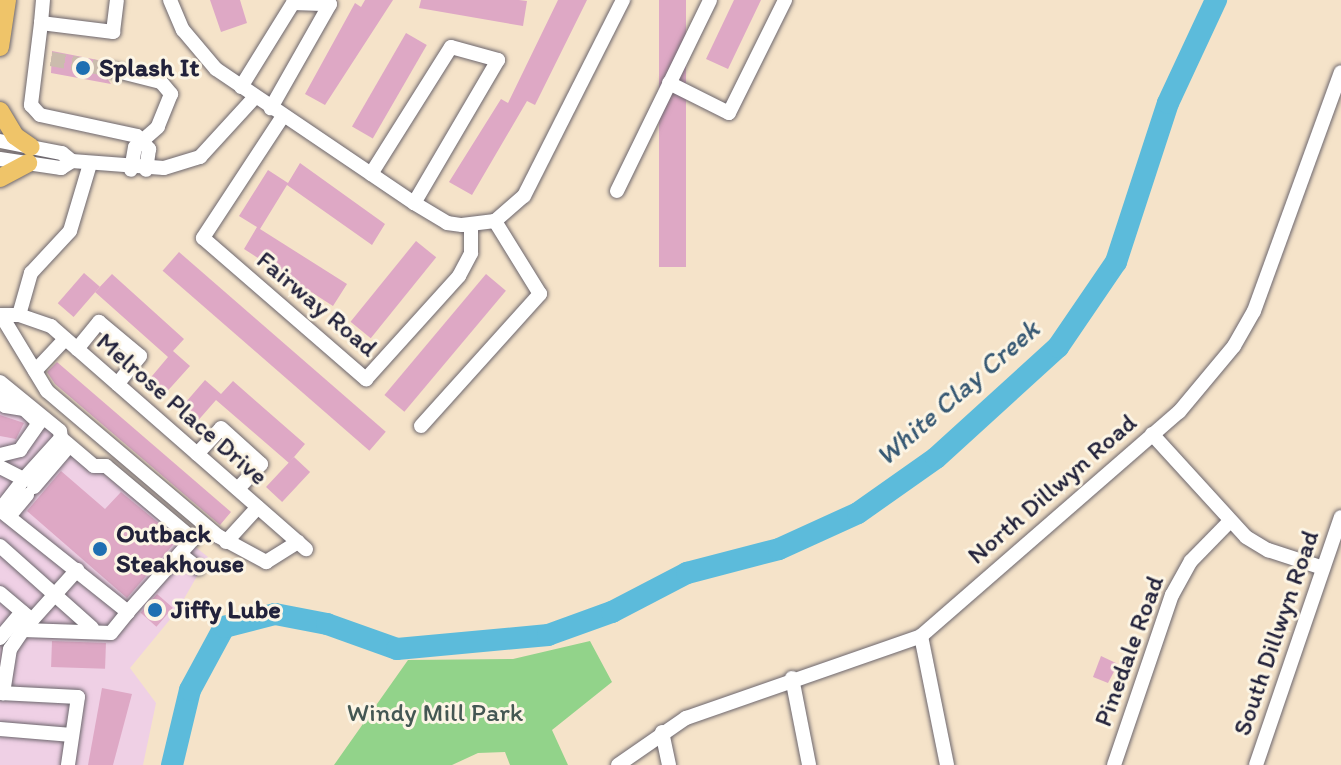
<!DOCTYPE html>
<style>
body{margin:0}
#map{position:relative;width:1341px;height:765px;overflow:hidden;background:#f5e3c9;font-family:Itim,sans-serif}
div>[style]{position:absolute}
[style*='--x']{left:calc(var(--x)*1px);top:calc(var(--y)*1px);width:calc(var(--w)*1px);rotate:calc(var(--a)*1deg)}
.built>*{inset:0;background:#efd0e5}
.green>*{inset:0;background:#92d38a}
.river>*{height:22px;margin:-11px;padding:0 11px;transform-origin:11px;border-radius:11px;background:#5cbbdb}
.building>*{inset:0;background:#dea8c5;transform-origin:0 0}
.minor-tunnel>*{height:14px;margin-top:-7px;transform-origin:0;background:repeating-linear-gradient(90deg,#cbbcad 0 14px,transparent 0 21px)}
.roads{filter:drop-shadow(0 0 2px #6c666d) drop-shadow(0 0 2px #6c666d)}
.minor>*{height:14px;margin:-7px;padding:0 7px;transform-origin:7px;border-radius:7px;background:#fff}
.major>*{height:18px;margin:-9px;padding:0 9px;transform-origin:9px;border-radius:9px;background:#efc469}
.dots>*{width:22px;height:22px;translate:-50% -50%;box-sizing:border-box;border:4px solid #fcf5e5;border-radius:50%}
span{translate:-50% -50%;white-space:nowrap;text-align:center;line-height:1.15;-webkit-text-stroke:6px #fcf5e5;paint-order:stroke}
.poi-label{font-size:26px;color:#22223b;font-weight:700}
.left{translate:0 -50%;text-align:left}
.street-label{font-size:26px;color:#22223b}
.park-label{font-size:26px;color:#445753}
.water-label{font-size:28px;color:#365873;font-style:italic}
</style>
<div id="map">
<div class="built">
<div style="clip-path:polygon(0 391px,208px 557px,177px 611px,130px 668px,156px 703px,143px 765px,0 765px)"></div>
</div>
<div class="green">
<div style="clip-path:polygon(590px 641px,612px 682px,552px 730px,568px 765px,510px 765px,505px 752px,478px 753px,452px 765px,334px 765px,408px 660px,513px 659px)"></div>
</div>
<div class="river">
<div style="--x:172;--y:765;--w:77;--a:-76.5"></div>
<div style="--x:190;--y:690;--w:72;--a:-61.6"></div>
<div style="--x:224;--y:627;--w:53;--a:-14.3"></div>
<div style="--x:275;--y:614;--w:53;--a:10.9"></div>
<div style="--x:327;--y:624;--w:74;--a:19.7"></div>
<div style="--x:397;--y:649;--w:152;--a:-5.3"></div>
<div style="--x:548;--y:635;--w:68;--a:-19.8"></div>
<div style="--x:612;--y:612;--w:85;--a:-27.5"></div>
<div style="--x:687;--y:573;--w:95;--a:-14.6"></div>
<div style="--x:779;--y:549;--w:87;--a:-24.5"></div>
<div style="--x:858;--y:513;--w:95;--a:-35.2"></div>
<div style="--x:936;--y:458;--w:165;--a:-42.3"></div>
<div style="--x:1058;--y:347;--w:103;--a:-55.7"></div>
<div style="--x:1116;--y:262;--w:167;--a:-71.9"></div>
<div style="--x:1168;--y:103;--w:114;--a:-65"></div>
</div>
<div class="building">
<div style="clip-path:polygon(210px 0,240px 0,247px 23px,221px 32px)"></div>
<div style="clip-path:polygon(365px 0,393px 0,325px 105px,305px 94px,355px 3px,361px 7px)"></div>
<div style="clip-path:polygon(421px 0,519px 0,527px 1px,523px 26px,419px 8px)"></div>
<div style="clip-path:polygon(558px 0,587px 0,535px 105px,527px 101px,472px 195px,449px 182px,501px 99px,508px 103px)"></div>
<div style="left:659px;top:0;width:27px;height:267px"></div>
<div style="clip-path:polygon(734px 0,761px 0,728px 69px,706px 59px)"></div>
<div style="left:406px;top:33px;width:24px;height:108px;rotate:30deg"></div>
<div style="clip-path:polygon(52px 51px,108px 62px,103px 72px,111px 84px,51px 73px)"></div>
<div style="clip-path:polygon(300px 163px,385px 224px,372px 245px,287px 185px,260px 229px,347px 284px,333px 306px,244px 249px,257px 227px,239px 216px,268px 170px,288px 183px)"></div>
<div style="left:416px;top:241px;width:26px;height:104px;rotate:39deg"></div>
<div style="left:179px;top:252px;width:274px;height:25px;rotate:41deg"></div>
<div style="left:84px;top:273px;width:21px;height:40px;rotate:41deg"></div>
<div style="clip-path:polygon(112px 274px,184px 339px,173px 351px,190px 366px,163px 396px,147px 382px,168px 357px,95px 292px)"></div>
<div style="left:486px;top:274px;width:26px;height:158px;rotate:40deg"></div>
<div style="clip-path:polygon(57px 362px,231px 512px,220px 525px,55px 384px,47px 372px)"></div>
<div style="clip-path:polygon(205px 380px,221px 394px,233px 381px,305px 444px,289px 463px,216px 400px,195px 424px,179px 410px)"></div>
<div style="clip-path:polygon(0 415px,24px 423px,16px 439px,0 436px)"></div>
<div style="left:294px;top:457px;width:22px;height:41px;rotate:43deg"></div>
<div style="clip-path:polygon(61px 471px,105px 509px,121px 492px,178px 539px,127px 598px,27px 511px)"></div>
<div style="left:157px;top:594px;width:21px;height:25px;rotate:41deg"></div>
<div style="left:52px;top:641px;width:54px;height:26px;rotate:2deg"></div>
<div style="clip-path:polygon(1101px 656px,1118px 664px,1108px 683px,1093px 677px)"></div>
<div style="clip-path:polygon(102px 688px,132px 694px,113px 765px,88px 765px)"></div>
</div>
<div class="minor-tunnel">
<div style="--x:51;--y:59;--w:63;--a:10.1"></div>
</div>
<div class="roads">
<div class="minor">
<div style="--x:43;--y:0;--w:23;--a:95"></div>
<div style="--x:41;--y:23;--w:73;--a:7.1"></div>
<div style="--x:113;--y:32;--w:32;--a:-83"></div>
<div style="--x:170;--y:0;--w:33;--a:67"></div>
<div style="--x:183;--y:30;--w:51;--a:49.8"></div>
<div style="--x:216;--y:69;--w:239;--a:34.1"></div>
<div style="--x:414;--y:203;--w:39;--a:31"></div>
<div style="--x:447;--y:223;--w:15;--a:8"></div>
<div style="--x:462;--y:225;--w:33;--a:-7"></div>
<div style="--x:495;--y:221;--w:38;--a:-41"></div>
<div style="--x:524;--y:196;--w:220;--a:-63.2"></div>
<div style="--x:41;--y:23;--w:83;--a:97"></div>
<div style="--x:31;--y:105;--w:13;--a:48"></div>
<div style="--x:40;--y:115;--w:99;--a:12.2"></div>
<div style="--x:137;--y:136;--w:18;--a:47"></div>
<div style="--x:149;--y:149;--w:21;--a:98"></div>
<div style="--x:113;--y:70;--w:49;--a:14"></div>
<div style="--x:161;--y:82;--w:16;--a:50"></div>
<div style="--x:171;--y:94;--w:35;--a:112"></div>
<div style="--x:158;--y:127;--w:30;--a:139"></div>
<div style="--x:135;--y:147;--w:23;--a:100"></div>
<div style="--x:669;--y:83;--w:67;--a:26.6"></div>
<div style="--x:729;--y:113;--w:126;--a:-63.6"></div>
<div style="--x:241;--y:87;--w:99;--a:-58.2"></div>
<div style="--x:293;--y:3;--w:37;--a:2"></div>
<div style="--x:330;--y:4;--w:120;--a:119.6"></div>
<div style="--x:283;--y:116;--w:146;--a:123.3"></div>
<div style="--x:203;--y:238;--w:216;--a:40.9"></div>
<div style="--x:366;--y:379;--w:139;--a:-47.9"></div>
<div style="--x:459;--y:276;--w:26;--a:-62"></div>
<div style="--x:471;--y:253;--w:28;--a:-90"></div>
<div style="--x:0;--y:141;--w:63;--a:11"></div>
<div style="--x:62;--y:153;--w:13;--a:39"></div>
<div style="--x:72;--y:161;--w:92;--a:4.4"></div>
<div style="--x:164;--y:168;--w:38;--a:-17"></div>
<div style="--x:200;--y:157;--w:81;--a:-47.5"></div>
<div style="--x:0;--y:159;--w:62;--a:8.4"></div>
<div style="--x:61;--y:168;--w:13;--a:-32"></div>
<div style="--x:371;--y:174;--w:150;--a:-57.8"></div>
<div style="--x:451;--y:47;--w:49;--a:15.5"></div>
<div style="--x:498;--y:60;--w:166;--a:120.4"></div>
<div style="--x:617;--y:191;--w:212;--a:-64"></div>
<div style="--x:0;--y:315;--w:19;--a:0"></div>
<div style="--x:19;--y:315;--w:34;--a:19"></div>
<div style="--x:51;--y:326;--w:339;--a:41.2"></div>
<div style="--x:1;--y:315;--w:89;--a:58.8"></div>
<div style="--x:47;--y:391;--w:224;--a:40.3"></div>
<div style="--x:218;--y:536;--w:55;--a:28.4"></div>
<div style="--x:266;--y:562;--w:38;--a:-32"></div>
<div style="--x:19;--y:315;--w:44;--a:-74.1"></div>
<div style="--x:31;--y:273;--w:57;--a:-47.1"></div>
<div style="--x:70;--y:231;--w:70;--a:-73.4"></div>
<div style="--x:77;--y:349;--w:35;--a:-51"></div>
<div style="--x:99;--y:322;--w:53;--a:39.7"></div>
<div style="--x:140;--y:356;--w:36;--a:129"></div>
<div style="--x:35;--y:371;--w:44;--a:-46.8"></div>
<div style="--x:0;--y:382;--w:77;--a:39.2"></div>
<div style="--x:60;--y:431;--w:7;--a:82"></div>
<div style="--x:61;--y:438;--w:55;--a:132.1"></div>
<div style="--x:421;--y:426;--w:178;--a:-48"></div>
<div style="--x:540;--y:294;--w:86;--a:-121.7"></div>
<div style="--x:1152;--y:434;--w:139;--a:47.6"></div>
<div style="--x:1246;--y:537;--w:26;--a:31"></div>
<div style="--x:1268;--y:550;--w:58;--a:18.1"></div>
<div style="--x:61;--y:438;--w:43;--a:40.3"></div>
<div style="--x:94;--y:466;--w:12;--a:0"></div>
<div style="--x:106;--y:466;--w:114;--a:40"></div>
<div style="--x:193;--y:539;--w:98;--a:131.7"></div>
<div style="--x:197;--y:454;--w:35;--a:-47"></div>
<div style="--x:221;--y:428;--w:54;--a:42"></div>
<div style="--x:261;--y:464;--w:34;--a:133"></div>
<div style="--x:0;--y:455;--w:21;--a:-14"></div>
<div style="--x:20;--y:450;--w:33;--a:-55"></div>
<div style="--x:39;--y:423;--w:21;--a:-137"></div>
<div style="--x:24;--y:409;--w:19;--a:-171"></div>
<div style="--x:5;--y:406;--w:20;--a:-93"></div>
<div style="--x:0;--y:467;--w:27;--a:27"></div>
<div style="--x:24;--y:479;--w:39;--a:128"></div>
<div style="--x:34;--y:487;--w:54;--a:-49.5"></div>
<div style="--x:0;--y:510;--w:164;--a:38.6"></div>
<div style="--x:128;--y:612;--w:27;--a:129"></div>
<div style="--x:111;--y:633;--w:88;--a:-178"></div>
<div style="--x:23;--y:630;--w:23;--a:124"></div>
<div style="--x:10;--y:649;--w:45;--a:99"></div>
<div style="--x:11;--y:514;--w:25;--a:-50"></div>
<div style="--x:226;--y:542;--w:47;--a:-47.6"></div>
<div style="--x:0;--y:546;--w:123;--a:41.7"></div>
<div style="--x:180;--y:554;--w:23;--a:38"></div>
<div style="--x:0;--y:593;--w:42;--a:40.2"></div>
<div style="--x:23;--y:630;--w:81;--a:-48"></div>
<div style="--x:921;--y:636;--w:132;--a:78.6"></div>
<div style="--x:0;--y:638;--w:34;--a:-50"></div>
<div style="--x:792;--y:678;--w:89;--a:78.9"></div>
<div style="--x:0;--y:693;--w:78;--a:2.9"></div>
<div style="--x:78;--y:697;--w:69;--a:98.4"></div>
<div style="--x:0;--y:729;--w:72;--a:4.8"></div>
<div style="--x:662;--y:732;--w:34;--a:78"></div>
<div style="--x:618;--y:765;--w:83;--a:-34.7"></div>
<div style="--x:686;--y:718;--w:249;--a:-19.2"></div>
<div style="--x:921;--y:636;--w:342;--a:-41"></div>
<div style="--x:1179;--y:412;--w:86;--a:-50.2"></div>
<div style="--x:1234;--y:346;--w:40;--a:-60.3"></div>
<div style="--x:1254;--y:311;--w:254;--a:-70"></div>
<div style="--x:1114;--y:765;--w:180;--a:-71.2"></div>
<div style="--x:1172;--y:595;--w:39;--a:-61"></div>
<div style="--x:1191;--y:561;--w:54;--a:-45.7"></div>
<div style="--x:1256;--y:765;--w:262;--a:-71.1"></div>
</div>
<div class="major">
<div style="--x:0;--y:47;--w:48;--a:-81.5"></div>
<div style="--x:0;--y:111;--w:29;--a:59"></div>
<div style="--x:15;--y:136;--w:19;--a:35"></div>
<div style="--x:0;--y:178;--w:32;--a:-28"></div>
</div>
</div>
<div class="dots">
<div style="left:83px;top:68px;background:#1f6fb2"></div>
<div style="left:100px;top:549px;background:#1f6fb2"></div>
<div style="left:155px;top:610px;background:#1f6fb2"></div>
</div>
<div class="poi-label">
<span class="left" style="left:99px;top:68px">Splash It</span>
<span class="left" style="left:116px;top:549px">Outback<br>Steakhouse</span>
<span class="left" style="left:171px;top:610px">Jiffy Lube</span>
</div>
<div class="street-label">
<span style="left:317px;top:304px;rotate:40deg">Fairway Road</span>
<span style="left:182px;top:409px;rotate:41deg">Melrose Place Drive</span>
<span style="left:1052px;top:489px;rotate:-41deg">North Dillwyn Road</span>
<span style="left:1276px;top:633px;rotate:-71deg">South Dillwyn Road</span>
<span style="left:1129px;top:651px;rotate:-70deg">Pinedale Road</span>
</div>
<div class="park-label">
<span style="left:435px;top:713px">Windy Mill Park</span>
</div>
<div class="water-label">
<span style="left:957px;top:392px;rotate:-41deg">White Clay Creek</span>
</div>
</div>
